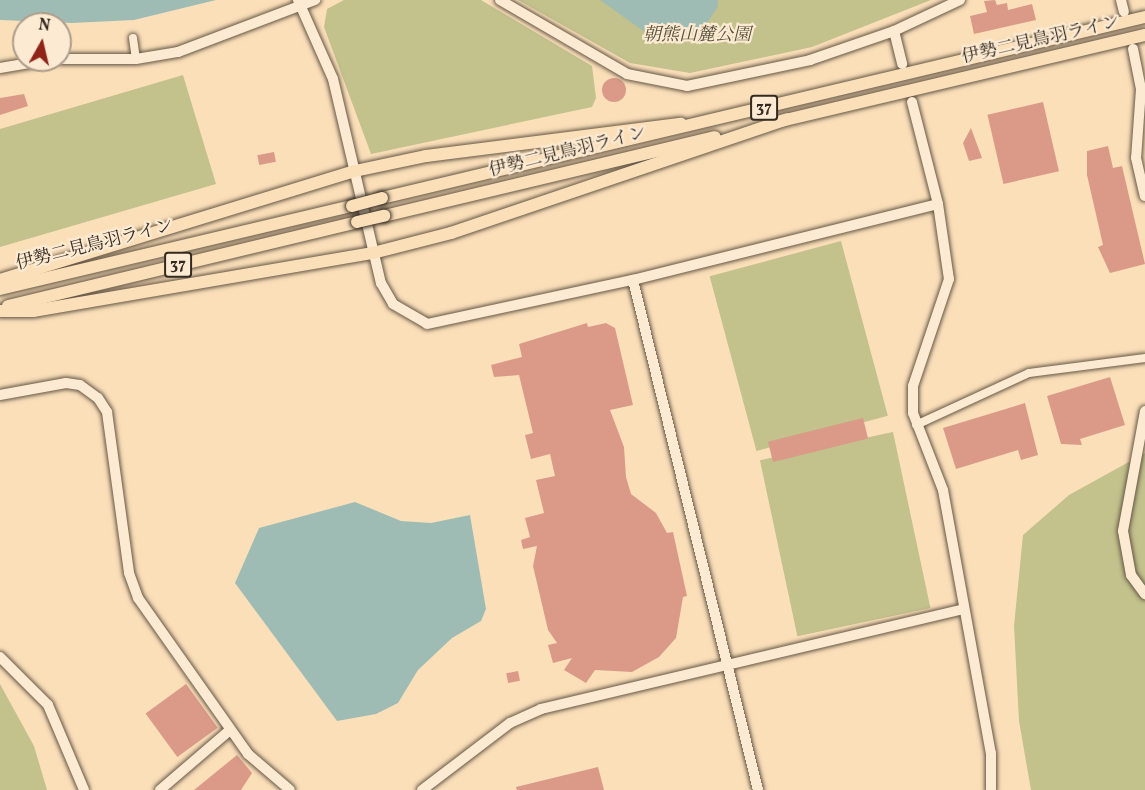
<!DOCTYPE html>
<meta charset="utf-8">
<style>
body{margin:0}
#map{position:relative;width:1145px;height:790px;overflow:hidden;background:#fbdfb9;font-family:Vollkorn,"Noto Serif JP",serif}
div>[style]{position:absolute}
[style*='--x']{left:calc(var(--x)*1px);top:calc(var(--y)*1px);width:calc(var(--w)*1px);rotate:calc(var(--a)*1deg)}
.green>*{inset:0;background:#c3c18c;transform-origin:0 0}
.water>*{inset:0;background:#9fbcb4}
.building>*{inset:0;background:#db9a88;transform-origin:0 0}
.round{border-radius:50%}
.roads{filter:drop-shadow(0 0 2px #655746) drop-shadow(0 0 2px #655746)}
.minor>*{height:8px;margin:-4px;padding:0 4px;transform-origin:4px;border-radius:4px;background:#fcead2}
.tertiary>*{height:10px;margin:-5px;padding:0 5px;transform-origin:5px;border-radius:5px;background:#fcead2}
.primary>*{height:12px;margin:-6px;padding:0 6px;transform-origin:6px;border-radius:6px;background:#fbdfb9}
.bridges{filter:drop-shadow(0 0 2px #332a20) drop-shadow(0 0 2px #332a20)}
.primary-bridge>*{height:12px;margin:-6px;padding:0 6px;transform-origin:6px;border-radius:6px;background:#fbdfb9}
span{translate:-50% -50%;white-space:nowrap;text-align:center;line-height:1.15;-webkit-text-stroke:4.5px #fcead2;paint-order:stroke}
.shield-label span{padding:2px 4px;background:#fcead2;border:2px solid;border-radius:4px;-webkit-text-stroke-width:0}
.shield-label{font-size:16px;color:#332a20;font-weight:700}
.park-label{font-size:18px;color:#57503b;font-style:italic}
.street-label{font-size:18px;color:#332a20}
.north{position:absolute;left:12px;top:12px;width:60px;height:60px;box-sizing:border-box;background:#fcead2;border:2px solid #ac9d8b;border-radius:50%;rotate:8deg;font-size:16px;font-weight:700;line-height:24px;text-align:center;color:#332a20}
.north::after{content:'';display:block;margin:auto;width:21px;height:27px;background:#8f2418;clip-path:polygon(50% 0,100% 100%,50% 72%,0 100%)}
</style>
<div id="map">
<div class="green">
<div style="clip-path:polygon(344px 0,481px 0,592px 66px,596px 98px,592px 107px,371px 154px,324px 27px,327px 9px)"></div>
<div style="clip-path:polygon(518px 0,931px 0,812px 47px,690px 73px,630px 63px)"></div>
<div style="clip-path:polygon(183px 75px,216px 184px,0 247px,0 129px)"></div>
<div style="left:841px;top:241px;width:181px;height:136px;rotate:75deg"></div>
<div style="left:893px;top:432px;width:180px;height:136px;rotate:78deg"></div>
<div style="clip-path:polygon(1145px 453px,1145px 790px,1031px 790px,1019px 721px,1014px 626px,1023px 535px,1069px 495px)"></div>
<div style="clip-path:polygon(0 684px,34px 746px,47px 790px,0 790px)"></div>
</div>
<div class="water">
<div style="clip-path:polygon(0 0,216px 0,134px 20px,72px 23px,0 20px)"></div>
<div style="clip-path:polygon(600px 0,718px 0,718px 6px,703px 30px,672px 42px,653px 38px)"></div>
<div style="clip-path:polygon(355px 502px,401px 521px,431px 523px,470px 515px,486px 609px,481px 621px,452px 638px,418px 670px,398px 703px,376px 714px,337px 721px,235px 583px,259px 528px)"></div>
</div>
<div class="building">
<div style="clip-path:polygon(995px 0,997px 5px,1007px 3px,1008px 10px,1032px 4px,1036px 20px,974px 34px,970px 16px,987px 12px,984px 1px)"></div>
<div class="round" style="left:602px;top:78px;width:24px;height:24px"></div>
<div style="clip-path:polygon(24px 94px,28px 106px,0 115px,0 98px)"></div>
<div style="left:1043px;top:102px;width:71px;height:57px;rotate:77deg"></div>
<div style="clip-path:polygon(971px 128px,982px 158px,969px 161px,963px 143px)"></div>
<div style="clip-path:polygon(1108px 146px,1113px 168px,1122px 166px,1145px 264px,1110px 273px,1098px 247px,1103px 245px,1087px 175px,1087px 151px)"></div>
<div style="left:274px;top:152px;width:10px;height:17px;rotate:79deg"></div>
<div style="clip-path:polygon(587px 323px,588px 327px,606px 323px,615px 328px,633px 405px,610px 410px,624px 447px,626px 477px,631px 494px,656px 513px,667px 533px,673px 532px,687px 596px,683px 597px,676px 638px,659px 657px,632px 672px,595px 670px,586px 683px,564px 670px,572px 658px,553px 663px,548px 645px,557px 643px,548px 630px,533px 566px,537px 546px,523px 549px,521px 540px,530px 537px,525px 518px,544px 513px,536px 480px,555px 476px,550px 454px,531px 459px,525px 435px,533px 433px,519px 375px,494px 377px,491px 365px,522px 357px,519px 344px)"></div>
<div style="clip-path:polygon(1110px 377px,1125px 425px,1080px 439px,1082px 445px,1061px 444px,1047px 396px)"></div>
<div style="clip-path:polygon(1025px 403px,1038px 455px,1021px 460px,1018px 450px,956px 469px,943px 428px)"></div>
<div style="left:863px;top:418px;width:21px;height:98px;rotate:76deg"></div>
<div style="left:518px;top:671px;width:10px;height:12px;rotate:79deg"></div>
<div style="left:186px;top:684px;width:54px;height:50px;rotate:54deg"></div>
<div style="clip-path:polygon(237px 755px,252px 773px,241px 790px,194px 790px)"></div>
<div style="clip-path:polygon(598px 767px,604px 790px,517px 790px,516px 787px)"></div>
</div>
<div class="roads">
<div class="minor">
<div style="--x:133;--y:38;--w:21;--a:82"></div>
<div style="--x:916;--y:425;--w:124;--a:-24.7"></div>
<div style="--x:1029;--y:373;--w:117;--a:-7.4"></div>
</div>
<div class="tertiary">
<div style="--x:298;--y:0;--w:86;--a:66.1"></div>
<div style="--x:333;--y:79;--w:210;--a:76.8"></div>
<div style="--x:381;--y:283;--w:24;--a:60"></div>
<div style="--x:393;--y:304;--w:39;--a:30"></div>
<div style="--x:427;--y:324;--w:211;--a:-12.1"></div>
<div style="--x:633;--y:280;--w:314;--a:-14"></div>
<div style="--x:500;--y:0;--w:147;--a:30.2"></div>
<div style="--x:627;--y:74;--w:61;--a:11.3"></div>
<div style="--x:687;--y:86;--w:126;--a:-11.9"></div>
<div style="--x:810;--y:60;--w:89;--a:-19"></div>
<div style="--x:894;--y:31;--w:73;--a:-25.2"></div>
<div style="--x:1121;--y:0;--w:12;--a:76"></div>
<div style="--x:894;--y:31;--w:34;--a:76"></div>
<div style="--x:1133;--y:49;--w:41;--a:78.7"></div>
<div style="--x:1141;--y:89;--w:69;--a:94.1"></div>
<div style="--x:1136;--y:158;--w:39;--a:77"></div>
<div style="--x:60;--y:59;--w:76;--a:0"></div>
<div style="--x:136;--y:59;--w:43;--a:-9.5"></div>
<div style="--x:178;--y:52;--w:147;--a:-20.8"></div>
<div style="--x:0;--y:68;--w:49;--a:-9.5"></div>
<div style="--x:912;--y:102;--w:105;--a:75.7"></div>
<div style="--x:938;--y:204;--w:76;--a:81.7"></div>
<div style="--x:949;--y:279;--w:113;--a:108.6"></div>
<div style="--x:913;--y:386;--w:27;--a:90"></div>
<div style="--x:913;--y:413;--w:83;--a:68.7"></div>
<div style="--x:943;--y:490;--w:267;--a:79.7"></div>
<div style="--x:991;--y:753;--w:37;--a:90"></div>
<div style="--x:633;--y:280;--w:525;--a:76.23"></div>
<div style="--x:0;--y:395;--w:67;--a:-10.3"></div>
<div style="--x:66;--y:383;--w:14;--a:8"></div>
<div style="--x:80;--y:385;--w:22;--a:36"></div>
<div style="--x:98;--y:398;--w:17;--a:57"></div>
<div style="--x:107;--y:412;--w:162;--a:82.2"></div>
<div style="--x:129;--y:573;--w:27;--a:70"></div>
<div style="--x:138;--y:598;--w:191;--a:54.8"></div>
<div style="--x:248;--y:754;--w:55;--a:40.6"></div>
<div style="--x:1145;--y:411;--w:122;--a:100.4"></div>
<div style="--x:1123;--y:531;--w:45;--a:79.7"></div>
<div style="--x:1131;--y:575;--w:24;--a:54"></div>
<div style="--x:0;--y:657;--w:68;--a:45"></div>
<div style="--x:48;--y:705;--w:92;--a:67"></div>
<div style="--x:160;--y:790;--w:92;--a:-40.6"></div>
<div style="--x:422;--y:790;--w:111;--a:-37.3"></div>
<div style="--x:510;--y:723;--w:34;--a:-24"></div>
<div style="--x:541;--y:709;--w:434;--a:-13.3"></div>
</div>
<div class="primary">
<div style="--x:781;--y:121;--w:374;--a:-13.3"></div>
<div style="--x:382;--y:198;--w:784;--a:-13.35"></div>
<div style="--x:384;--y:216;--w:340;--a:-13.4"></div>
<div style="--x:0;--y:280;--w:371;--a:-17.1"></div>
<div style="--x:355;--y:171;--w:73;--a:-11.9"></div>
<div style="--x:426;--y:156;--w:257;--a:-7.2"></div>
<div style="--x:0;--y:289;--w:362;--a:-13.3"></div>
<div style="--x:8;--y:306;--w:359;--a:-13.5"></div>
<div style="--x:0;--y:311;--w:33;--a:0"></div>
<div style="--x:33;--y:311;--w:345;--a:-9.7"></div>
<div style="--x:373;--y:253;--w:81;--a:-14.4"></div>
<div style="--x:451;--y:233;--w:355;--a:-18.7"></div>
</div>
</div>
<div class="bridges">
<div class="primary-bridge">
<div style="--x:352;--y:206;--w:31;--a:-15"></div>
<div style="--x:357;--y:222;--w:28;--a:-13"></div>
</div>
</div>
<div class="shield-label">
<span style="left:764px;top:108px">37</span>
<span style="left:178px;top:265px">37</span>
</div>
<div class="park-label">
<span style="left:697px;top:36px">朝熊山麓公園</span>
</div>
<div class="street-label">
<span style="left:1041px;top:41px;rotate:-13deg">伊勢二見鳥羽ライン</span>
<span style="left:568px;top:153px;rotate:-14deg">伊勢二見鳥羽ライン</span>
<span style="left:95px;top:246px;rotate:-14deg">伊勢二見鳥羽ライン</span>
</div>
<div class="north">N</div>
</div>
